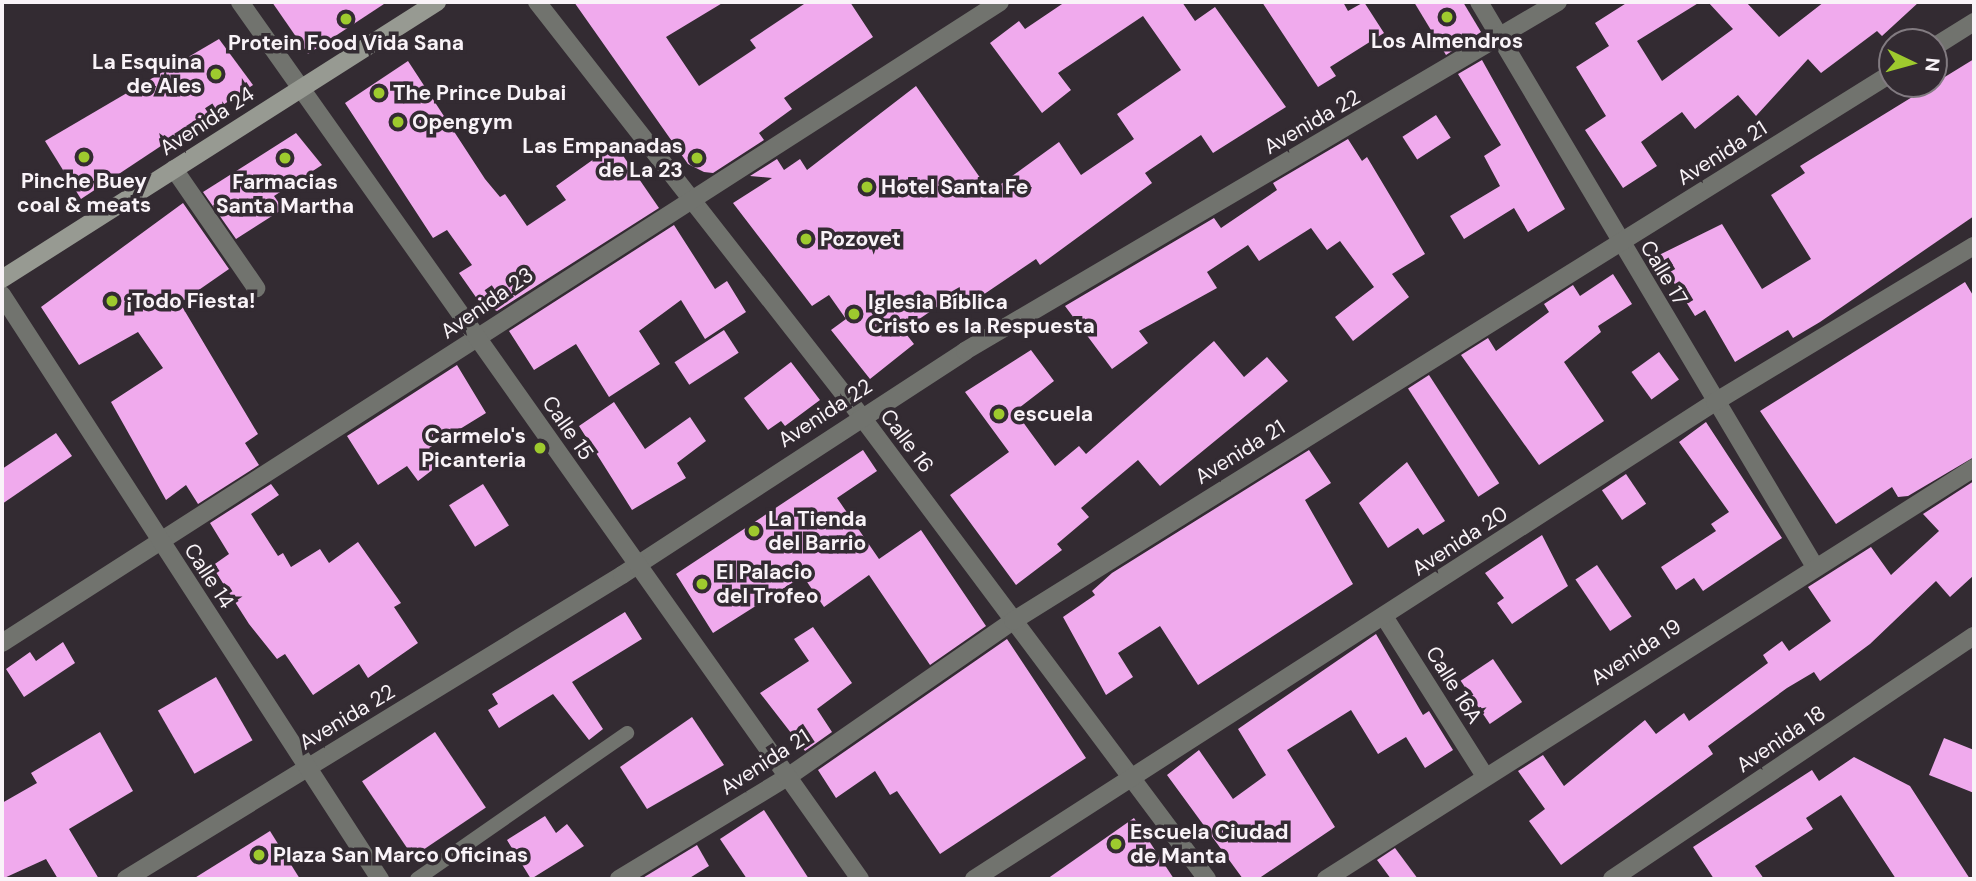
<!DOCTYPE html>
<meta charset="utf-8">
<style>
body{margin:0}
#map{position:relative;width:1976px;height:881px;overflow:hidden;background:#332b32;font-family:"DM Sans",sans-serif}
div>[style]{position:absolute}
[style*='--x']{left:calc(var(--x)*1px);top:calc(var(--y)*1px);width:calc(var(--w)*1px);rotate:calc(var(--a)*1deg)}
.building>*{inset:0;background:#f0aaed;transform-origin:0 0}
.service>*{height:14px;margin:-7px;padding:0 7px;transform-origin:7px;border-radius:7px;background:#71736e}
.pedestrian>*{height:18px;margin:-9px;padding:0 9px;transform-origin:9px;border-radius:9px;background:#71736e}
.minor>*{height:18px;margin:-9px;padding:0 9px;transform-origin:9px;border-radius:9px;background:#71736e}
.tertiary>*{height:18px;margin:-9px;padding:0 9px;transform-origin:9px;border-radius:9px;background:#71736e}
.secondary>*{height:18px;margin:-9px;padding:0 9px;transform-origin:9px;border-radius:9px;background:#979a92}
.dots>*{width:19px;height:19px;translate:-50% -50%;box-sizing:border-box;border:4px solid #332b32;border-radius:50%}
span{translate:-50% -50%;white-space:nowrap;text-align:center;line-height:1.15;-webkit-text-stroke:7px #332b32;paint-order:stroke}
.poi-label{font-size:21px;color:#f9f3f8;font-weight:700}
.right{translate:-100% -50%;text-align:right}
.left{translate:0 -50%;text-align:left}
.street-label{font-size:21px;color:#f9f3f8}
.frame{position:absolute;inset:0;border:4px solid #f9f3f8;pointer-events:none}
.north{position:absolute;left:1878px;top:28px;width:70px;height:70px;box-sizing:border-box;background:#332b32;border:2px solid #827b81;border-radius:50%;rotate:95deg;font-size:19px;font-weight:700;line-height:28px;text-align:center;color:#f9f3f8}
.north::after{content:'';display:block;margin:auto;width:24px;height:32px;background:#9eca2e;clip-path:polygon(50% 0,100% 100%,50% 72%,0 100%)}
</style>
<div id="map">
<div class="building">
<div style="clip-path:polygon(272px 2px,387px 2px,308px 54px)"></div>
<div style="clip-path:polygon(574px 2px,724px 2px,666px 37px,699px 86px,756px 48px,750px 40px,807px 2px,850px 2px,873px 37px,784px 98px,792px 109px,759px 133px,764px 140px,713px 173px,704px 172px,688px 164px)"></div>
<div style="clip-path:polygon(1065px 2px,1182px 2px,1195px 21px,1215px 7px,1286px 107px,1213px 153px,1201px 135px,1145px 173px,1152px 183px,1040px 265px,1036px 259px,968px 305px,959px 292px,903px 330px,914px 344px,870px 379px,831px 330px,846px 319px,829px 295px,812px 306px,733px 203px,772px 178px,750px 176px,777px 159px,784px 170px,800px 159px,807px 170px,916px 86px,990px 192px,1059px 142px,1081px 175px,1134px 139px,1117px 114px,1181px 70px,1143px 16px,1058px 73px,1071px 90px,1042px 113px,990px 43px,1019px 21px,1025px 29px)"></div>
<div style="clip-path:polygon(1262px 2px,1343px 2px,1348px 11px,1364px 2px,1384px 33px,1330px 67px,1336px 76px,1318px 87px)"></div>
<div style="clip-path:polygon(1414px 2px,1463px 2px,1481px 32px,1446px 55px)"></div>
<div style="clip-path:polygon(1628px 2px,1700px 2px,1637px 41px,1662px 81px,1733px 29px,1708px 2px,1746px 2px,1779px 37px,1824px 2px,1919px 2px,1882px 36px,1877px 31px,1821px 73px,1808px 59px,1756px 116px,1738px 95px,1695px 129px,1682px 112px,1641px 142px,1657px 166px,1623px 188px,1585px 130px,1606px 116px,1576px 67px,1609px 46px,1595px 23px)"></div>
<div style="clip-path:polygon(219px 39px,253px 85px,81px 199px,45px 141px)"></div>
<div style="clip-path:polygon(1974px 59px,1974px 216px,1820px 322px,1793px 338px,1788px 330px,1735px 362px,1705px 310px,1695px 316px,1657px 256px,1722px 224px,1762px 289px,1811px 259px,1771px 195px,1805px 173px,1800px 166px)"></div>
<div style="clip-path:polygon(1482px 60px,1565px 209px,1528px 232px,1514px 208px,1464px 239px,1450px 216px,1500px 186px,1484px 156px,1501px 145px,1458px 74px)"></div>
<div style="clip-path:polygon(408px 61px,485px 179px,500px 197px,505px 194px,527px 226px,566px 200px,556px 186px,615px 144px,659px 208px,497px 311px,480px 303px,459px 273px,472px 265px,447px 230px,433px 238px,345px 103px)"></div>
<div style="left:1436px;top:115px;width:27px;height:40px;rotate:57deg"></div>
<div style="clip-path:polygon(296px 133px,322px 165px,274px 196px,283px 209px,236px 239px,203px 192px)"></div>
<div style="clip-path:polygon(1348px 139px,1362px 161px,1367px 157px,1425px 254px,1392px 274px,1409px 297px,1353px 341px,1335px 317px,1374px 287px,1340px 241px,1327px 250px,1311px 228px,1259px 261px,1248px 245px,1207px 272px,1217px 288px,1139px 331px,1148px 343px,1112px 369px,1065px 306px,1214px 218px,1221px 228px,1277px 190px,1273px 183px)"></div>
<div style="clip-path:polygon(183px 203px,229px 269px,180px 303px,258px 434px,245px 443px,259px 465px,198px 504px,186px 485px,166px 500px,111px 402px,163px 368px,138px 332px,79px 365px,41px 307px)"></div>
<div style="clip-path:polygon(674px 225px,715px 289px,727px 281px,746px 312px,705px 339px,681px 300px,639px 331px,660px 364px,609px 397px,576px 344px,534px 370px,509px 331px)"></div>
<div style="clip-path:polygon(1613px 274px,1632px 304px,1598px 326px,1601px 332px,1564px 362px,1604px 421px,1539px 465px,1461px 355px,1488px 338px,1496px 351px,1549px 312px,1544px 304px,1573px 285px,1580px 296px)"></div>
<div style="clip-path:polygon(1965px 282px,1974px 297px,1974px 457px,1908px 496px,1898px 497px,1892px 487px,1836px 524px,1760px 411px)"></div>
<div style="left:724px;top:330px;width:27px;height:59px;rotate:57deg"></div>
<div style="clip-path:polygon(1214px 341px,1244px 377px,1267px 357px,1288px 381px,1160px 486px,1138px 460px,1081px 508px,1089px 517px,1057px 544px,1062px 550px,1016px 585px,950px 495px,1009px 452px,965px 392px,1031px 350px,1054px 381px,1015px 411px,1055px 466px,1079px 446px,1086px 454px)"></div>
<div style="left:1659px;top:352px;width:34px;height:34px;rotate:54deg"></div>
<div style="clip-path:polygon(791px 362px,820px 400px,785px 426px,781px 421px,768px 430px,744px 398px)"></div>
<div style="clip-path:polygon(457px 365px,486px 413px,429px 448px,440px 464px,418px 481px,407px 466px,378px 485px,347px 436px)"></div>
<div style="left:1429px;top:375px;width:129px;height:25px;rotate:57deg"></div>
<div style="clip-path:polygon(614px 402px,645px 449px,690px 417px,706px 441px,677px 463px,686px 478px,632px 510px,579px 426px)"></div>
<div style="clip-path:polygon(1706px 422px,1782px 538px,1703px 591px,1694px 578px,1676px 590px,1661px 567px,1716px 531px,1711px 524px,1729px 512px,1679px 442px)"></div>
<div style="clip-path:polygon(56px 433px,72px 456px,2px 504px,2px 469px)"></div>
<div style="clip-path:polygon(863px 450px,877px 471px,837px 498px,879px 559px,921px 530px,986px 626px,930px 665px,869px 575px,824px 607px,803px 576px,713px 633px,676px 574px)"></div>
<div style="clip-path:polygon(1309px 450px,1331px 483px,1305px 500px,1353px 584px,1198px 685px,1160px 626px,1118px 653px,1133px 677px,1106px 695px,1063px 617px,1095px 595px,1092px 591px,1112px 573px)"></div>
<div style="clip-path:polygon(1407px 462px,1445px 521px,1423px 535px,1418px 528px,1388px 548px,1359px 503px)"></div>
<div style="left:1626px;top:474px;width:36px;height:29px;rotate:56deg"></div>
<div style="clip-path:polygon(1974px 481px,1974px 575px,1950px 597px,1936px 581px,1870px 644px,1820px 681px,1814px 672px,1787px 688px,1708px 746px,1713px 754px,1561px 865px,1529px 821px,1545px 809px,1518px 771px,1543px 755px,1564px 786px,1645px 720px,1656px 734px,1684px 713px,1689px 721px,1768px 663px,1763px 655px,1782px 641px,1789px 651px,1831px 621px,1808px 587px,1871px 547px,1891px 575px,1939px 531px,1923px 514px)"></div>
<div style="clip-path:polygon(271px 484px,279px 495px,251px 514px,278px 556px,283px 553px,291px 567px,320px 549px,329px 563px,358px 542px,401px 603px,394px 607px,418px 643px,368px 678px,359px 664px,313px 695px,285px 654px,277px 659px,249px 624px,212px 566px,229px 554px,210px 523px)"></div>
<div style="left:483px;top:484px;width:49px;height:40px;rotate:58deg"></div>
<div style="clip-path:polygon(1542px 535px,1568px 586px,1512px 624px,1497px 603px,1504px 598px,1485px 573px)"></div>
<div style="left:1597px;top:565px;width:62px;height:26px;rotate:56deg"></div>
<div style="clip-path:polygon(625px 612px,642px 639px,572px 682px,603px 729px,589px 740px,553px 694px,499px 728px,488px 710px,498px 704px,492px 694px)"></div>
<div style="clip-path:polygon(813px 627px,852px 683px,817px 709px,832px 732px,805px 751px,760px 693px,809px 661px,794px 639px)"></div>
<div style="clip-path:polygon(1376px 634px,1423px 715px,1429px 711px,1453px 750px,1425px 768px,1406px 737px,1378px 754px,1351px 710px,1287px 750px,1335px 827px,1258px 879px,1243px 879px,1167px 775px,1199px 750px,1233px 799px,1266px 775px,1238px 729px)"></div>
<div style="clip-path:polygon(1007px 639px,1086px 758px,940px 854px,897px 791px,890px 795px,875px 771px,836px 798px,818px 770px)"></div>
<div style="clip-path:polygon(63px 642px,75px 663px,24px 697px,6px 669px,30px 652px,36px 661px)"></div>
<div style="left:1493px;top:659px;width:52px;height:39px;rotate:56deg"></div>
<div style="left:216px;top:677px;width:73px;height:67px;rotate:60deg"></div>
<div style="clip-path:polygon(692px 717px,724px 765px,647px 809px,620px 767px)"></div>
<div style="clip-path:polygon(100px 732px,133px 791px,69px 829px,99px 879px,58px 879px,46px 859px,2px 879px,2px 803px,37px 783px,31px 773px)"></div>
<div style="left:435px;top:732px;width:91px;height:88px;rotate:56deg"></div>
<div style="clip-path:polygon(1944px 738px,1974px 750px,1974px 793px,1929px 775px)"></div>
<div style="clip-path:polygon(1854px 757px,1910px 786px,1970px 879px,1896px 879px,1841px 795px,1806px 818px,1813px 829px,1755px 866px,1764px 879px,1714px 879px,1693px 847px,1812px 770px,1819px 781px)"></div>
<div style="clip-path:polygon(764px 810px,809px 879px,747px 879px,720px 839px)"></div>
<div style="clip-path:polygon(545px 816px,556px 833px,567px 824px,584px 846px,531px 879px,507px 840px)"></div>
<div style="clip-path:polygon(1134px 818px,1174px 879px,1047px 879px)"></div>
<div style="clip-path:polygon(270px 831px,300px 879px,193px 879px)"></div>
<div style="clip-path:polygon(697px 845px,709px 866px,688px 879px,641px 879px)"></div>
<div style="clip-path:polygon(1395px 848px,1418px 879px,1391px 879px,1377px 860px)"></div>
</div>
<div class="service">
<div style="--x:417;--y:879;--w:256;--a:-34.8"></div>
</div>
<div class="pedestrian">
<div style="--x:174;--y:169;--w:145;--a:55.4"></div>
</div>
<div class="minor">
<div style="--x:537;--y:2;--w:526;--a:51.95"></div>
<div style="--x:861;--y:416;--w:578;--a:53.23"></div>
<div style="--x:1479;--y:2;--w:655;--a:59.25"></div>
<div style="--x:1934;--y:47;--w:47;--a:-32"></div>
<div style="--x:1385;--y:618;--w:187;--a:57.7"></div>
<div style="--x:2;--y:643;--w:1186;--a:-32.71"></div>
<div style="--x:126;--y:879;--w:582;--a:-31.5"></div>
<div style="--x:622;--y:575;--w:410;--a:-33.1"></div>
<div style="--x:965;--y:351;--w:688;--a:-30.48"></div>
<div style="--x:619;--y:879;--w:199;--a:-31.2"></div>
<div style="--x:789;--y:776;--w:272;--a:-34.7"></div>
<div style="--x:1013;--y:621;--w:1036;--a:-31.94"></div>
<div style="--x:974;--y:879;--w:881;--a:-32.77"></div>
<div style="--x:1715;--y:402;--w:302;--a:-31.1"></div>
<div style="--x:1326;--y:879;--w:767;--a:-32.39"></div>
<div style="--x:1612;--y:879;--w:436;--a:-33.9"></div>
</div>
<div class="tertiary">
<div style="--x:240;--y:2;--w:1074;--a:54.74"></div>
<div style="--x:2;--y:295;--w:696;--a:57.09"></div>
</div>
<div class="secondary">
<div style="--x:2;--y:279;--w:516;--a:-32.49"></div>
</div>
<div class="dots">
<div style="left:1447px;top:17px;background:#9eca2e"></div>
<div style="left:346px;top:19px;background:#9eca2e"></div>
<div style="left:216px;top:74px;background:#9eca2e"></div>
<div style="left:379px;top:93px;background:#9eca2e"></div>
<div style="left:398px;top:122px;background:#9eca2e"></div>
<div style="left:84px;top:157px;background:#9eca2e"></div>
<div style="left:285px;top:158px;background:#9eca2e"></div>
<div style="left:697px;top:158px;background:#9eca2e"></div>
<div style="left:867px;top:187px;background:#9eca2e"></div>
<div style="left:806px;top:239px;background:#9eca2e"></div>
<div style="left:112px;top:301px;background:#9eca2e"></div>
<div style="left:854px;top:314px;background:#9eca2e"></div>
<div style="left:999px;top:414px;background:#9eca2e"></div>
<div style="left:540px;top:448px;background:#9eca2e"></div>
<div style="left:754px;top:531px;background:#9eca2e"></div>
<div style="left:702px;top:584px;background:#9eca2e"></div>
<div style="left:1116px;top:844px;background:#9eca2e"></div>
<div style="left:259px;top:855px;background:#9eca2e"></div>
</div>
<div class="poi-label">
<span style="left:1447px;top:41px">Los Almendros</span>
<span style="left:346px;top:43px">Protein Food Vida Sana</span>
<span class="right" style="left:202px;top:74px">La Esquina<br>de Ales</span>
<span class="left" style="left:393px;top:93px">The Prince Dubai</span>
<span class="left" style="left:412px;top:122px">Opengym</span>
<span class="right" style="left:683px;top:158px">Las Empanadas<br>de La 23</span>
<span style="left:84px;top:193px">Pinche Buey<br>coal &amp; meats</span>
<span style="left:285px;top:194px">Farmacias<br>Santa Martha</span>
<span class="left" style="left:881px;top:187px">Hotel Santa Fe</span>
<span class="left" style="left:820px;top:239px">Pozovet</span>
<span class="left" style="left:126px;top:301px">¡Todo Fiesta!</span>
<span class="left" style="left:868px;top:314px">Iglesia Bíblica<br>Cristo es la Respuesta</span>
<span class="left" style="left:1013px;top:414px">escuela</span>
<span class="right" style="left:526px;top:448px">Carmelo's<br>Picanteria</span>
<span class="left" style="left:768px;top:531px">La Tienda<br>del Barrio</span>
<span class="left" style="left:716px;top:584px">El Palacio<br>del Trofeo</span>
<span class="left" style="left:1130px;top:844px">Escuela Ciudad<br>de Manta</span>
<span class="left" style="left:273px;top:855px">Plaza San Marco Oficinas</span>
</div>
<div class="street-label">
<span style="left:207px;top:121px;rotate:-33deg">Avenida 24</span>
<span style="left:1312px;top:122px;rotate:-30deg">Avenida 22</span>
<span style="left:1722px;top:153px;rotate:-32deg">Avenida 21</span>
<span style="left:1664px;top:273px;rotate:59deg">Calle 17</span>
<span style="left:487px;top:303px;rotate:-35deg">Avenida 23</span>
<span style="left:825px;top:413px;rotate:-33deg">Avenida 22</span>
<span style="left:568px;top:428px;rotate:55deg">Calle 15</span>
<span style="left:907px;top:441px;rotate:53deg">Calle 16</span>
<span style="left:1240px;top:452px;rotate:-32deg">Avenida 21</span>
<span style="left:1460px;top:541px;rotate:-33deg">Avenida 20</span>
<span style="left:209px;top:576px;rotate:57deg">Calle 14</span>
<span style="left:1636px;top:652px;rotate:-33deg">Avenida 19</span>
<span style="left:1454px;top:685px;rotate:58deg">Calle 16A</span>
<span style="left:347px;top:717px;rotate:-31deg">Avenida 22</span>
<span style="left:1781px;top:739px;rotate:-34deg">Avenida 18</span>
<span style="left:765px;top:762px;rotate:-33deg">Avenida 21</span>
</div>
<div class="frame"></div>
<div class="north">N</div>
</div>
